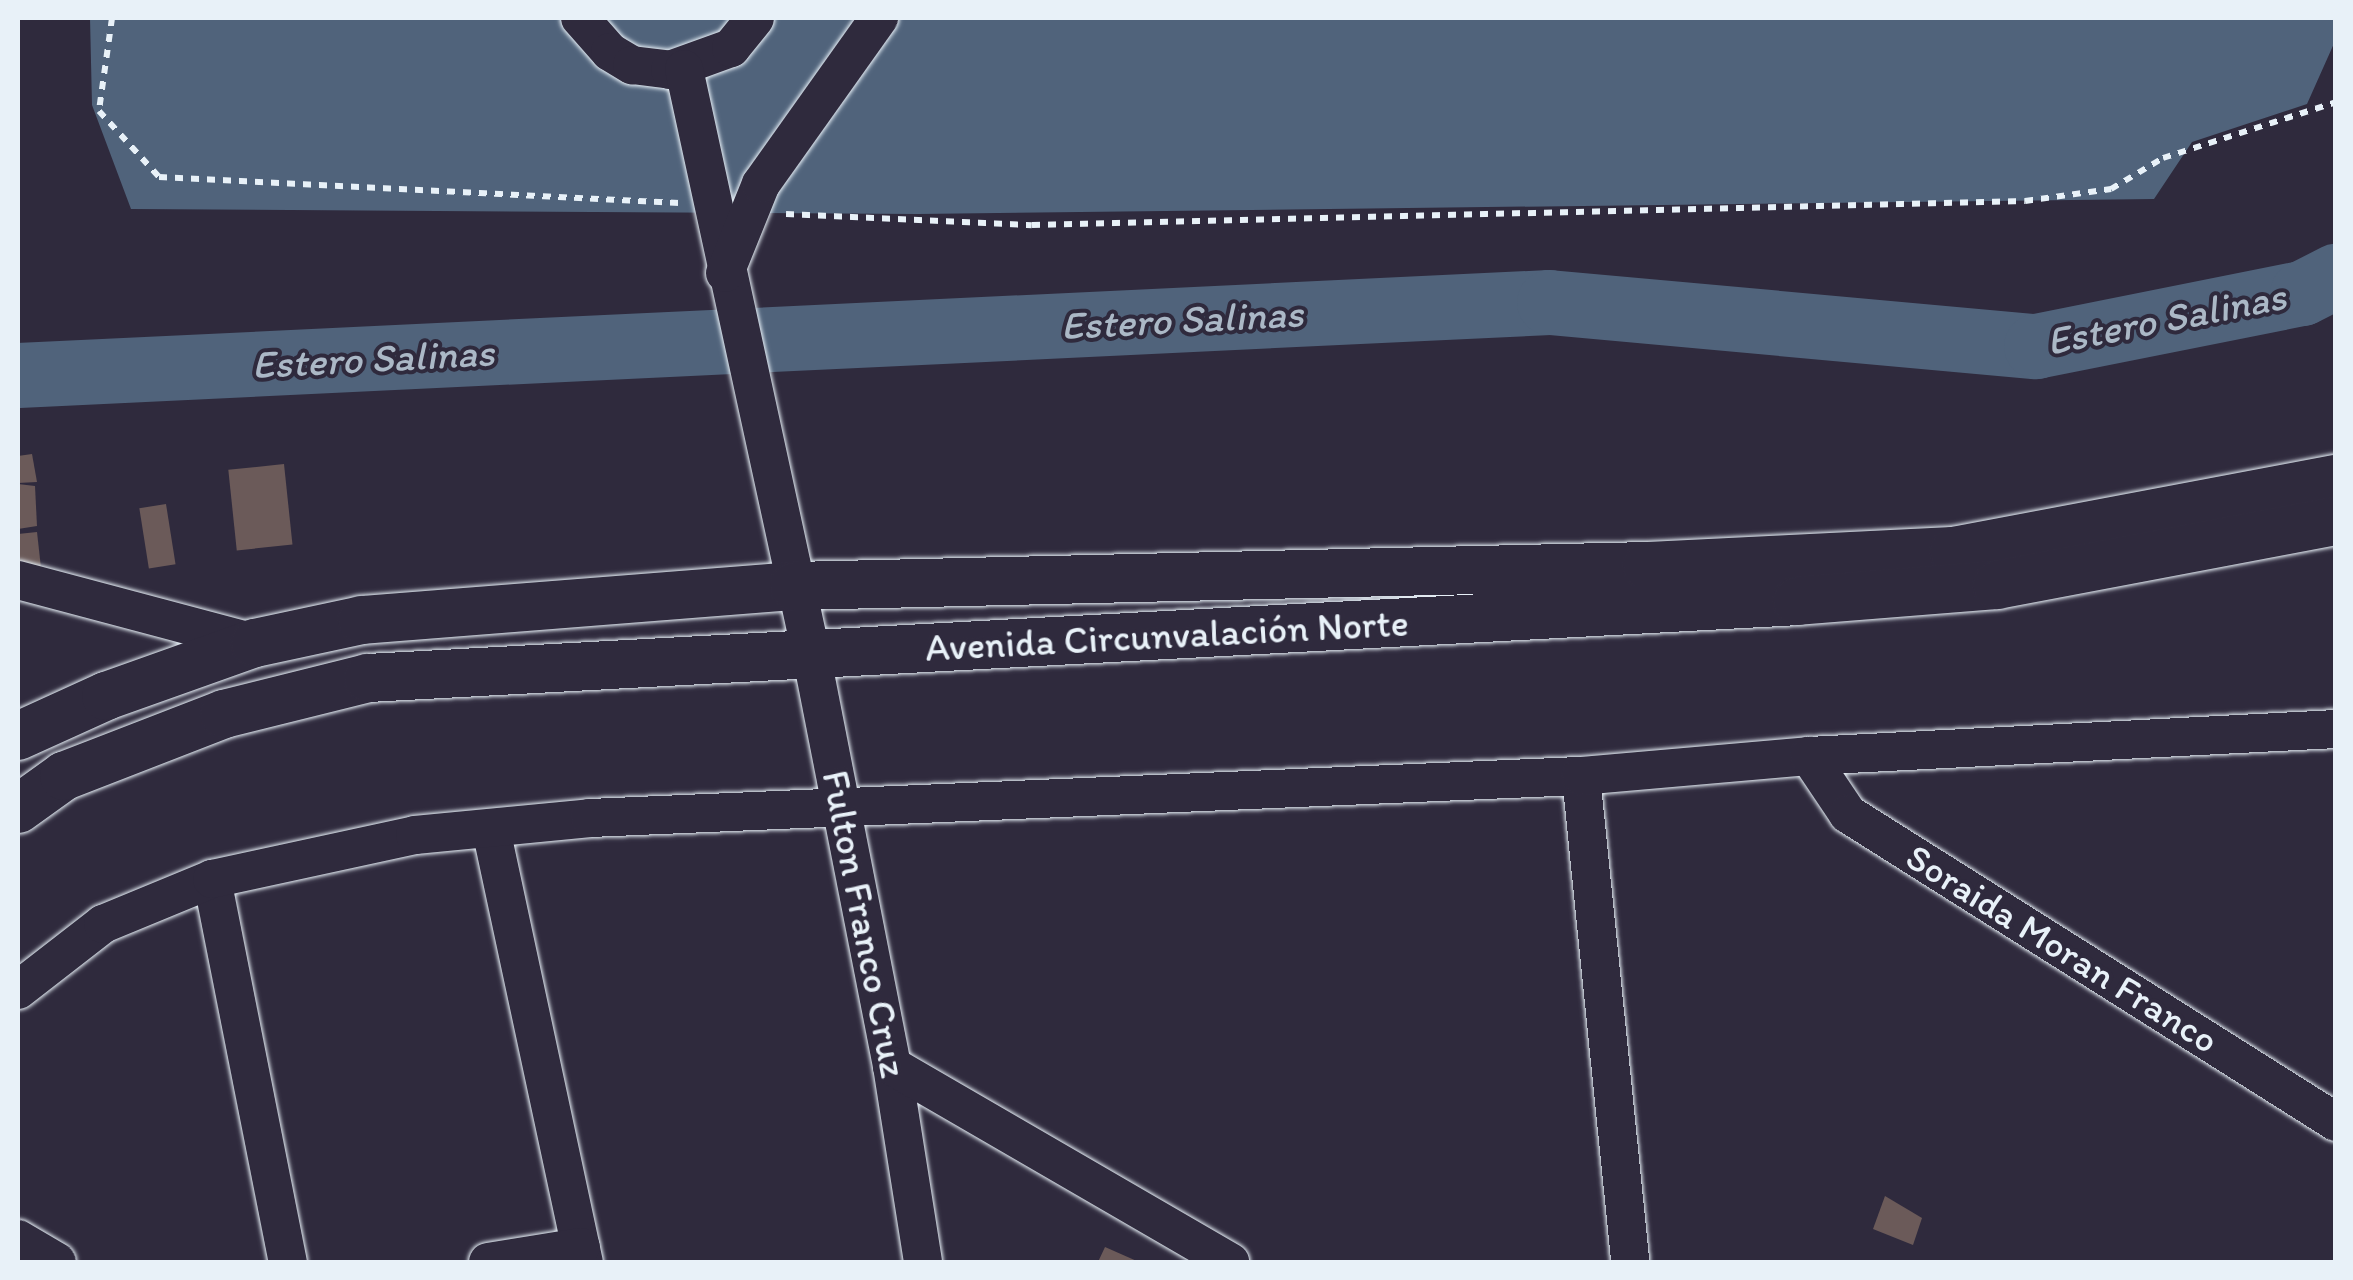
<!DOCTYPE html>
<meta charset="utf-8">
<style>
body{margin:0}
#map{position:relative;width:2353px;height:1280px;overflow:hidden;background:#2f2a3d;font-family:Itim,sans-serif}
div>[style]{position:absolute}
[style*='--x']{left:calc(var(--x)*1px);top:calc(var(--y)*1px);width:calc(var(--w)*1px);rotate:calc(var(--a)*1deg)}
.water>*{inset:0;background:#50637b}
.river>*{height:65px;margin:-32.5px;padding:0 32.5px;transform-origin:32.5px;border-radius:32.5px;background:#50637b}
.building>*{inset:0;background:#6b5a59;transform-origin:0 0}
.path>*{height:6px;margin-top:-3px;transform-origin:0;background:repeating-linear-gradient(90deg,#e8f1f8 0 8px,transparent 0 16px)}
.roads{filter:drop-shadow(0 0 2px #e8f1f8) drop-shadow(0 0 2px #e8f1f8)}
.minor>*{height:38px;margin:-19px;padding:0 19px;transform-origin:19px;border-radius:19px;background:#2f2a3d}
.major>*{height:48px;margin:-24px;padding:0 24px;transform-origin:24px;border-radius:24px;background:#2f2a3d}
span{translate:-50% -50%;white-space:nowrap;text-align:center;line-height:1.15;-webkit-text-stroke:8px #2f2a3d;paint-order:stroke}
.street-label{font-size:38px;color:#e8f1f8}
.water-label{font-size:40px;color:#abb8c6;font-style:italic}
.frame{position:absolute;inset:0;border:20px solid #e8f1f8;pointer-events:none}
</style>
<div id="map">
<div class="water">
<div style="clip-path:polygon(90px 18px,2335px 18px,2336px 39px,2307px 104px,2192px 142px,2154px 199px,918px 214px,131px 209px,92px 105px)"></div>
</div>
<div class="river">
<div style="--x:18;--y:375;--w:1533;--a:-2.73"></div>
<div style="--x:1549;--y:302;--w:489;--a:5.2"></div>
<div style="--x:2036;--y:346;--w:271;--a:-11.3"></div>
<div style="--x:2302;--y:293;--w:38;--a:-27"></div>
</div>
<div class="building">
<div style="clip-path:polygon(32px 454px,37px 482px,18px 483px,18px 456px)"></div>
<div style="left:284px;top:464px;width:81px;height:56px;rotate:84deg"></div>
<div style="clip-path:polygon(18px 484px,35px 486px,37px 526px,18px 529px)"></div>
<div style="left:166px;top:504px;width:61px;height:27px;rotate:81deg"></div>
<div style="clip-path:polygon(37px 532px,41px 568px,18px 570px,18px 534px)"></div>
<div style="clip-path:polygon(1885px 1196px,1922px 1218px,1913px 1245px,1873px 1229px)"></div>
<div style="clip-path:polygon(1105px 1247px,1139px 1262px,1098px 1262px)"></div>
</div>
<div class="path">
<div style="--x:112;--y:18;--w:94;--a:98"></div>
<div style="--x:99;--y:111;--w:89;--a:47.7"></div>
<div style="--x:159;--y:177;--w:521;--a:2.86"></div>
<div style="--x:786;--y:214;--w:246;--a:2.6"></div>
<div style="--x:1032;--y:225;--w:993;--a:-1.38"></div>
<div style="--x:2025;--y:201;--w:87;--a:-7.9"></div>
<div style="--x:2111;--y:189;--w:61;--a:-30.8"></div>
<div style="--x:2163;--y:158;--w:182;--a:-17.9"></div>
</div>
<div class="roads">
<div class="minor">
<div style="--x:580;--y:18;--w:45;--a:48.6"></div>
<div style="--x:610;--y:52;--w:26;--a:31"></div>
<div style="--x:632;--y:65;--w:38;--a:7"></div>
<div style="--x:670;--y:70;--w:65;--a:-19.8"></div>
<div style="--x:731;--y:48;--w:38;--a:-51"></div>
<div style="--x:684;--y:69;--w:598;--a:77.73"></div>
<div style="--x:811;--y:653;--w:421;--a:78.9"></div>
<div style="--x:892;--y:1066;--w:198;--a:81"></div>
<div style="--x:725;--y:273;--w:96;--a:-68"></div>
<div style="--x:761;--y:184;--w:204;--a:-54.6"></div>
<div style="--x:18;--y:580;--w:245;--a:14.9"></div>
<div style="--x:1809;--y:756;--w:70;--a:56.1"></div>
<div style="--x:1848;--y:814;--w:577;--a:32.26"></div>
<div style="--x:1581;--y:776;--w:488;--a:84.2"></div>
<div style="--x:491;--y:829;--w:443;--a:77.9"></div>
<div style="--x:212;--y:879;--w:390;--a:78.8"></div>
<div style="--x:18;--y:990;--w:108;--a:-37.8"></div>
<div style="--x:103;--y:924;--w:118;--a:-22.4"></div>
<div style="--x:212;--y:879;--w:208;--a:-12.2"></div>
<div style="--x:415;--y:835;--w:176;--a:-5.5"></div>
<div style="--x:590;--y:818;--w:992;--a:-2.43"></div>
<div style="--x:1581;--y:776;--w:229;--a:-5"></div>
<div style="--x:1809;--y:756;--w:528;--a:-2.93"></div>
<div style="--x:892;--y:1066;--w:391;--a:30.1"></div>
<div style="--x:18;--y:1239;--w:45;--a:30.5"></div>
<div style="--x:488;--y:1262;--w:94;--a:-9.2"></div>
</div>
<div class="major">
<div style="--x:18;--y:736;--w:97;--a:-24.4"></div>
<div style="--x:106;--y:696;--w:158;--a:-19.6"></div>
<div style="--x:255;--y:643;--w:109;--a:-12.1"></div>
<div style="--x:362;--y:620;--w:433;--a:-4.5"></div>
<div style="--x:794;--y:586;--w:853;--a:-1.34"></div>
<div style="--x:1647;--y:566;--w:307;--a:-2.8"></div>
<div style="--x:1954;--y:551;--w:389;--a:-10.7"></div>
<div style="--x:18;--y:809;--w:57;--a:-35.7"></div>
<div style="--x:64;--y:776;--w:172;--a:-21.2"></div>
<div style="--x:224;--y:714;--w:148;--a:-14"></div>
<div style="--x:368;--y:678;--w:1431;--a:-3.08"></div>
<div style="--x:1797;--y:601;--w:201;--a:-4.6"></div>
<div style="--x:1997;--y:585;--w:345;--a:-10.7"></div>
</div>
</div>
<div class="street-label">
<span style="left:1167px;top:636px;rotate:-3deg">Avenida Circunvalación Norte</span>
<span style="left:864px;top:924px;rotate:79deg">Fulton Franco Cruz</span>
<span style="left:2062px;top:949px;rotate:32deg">Soraida Moran Franco</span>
</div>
<div class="water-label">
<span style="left:2166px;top:318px;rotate:-11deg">Estero Salinas</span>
<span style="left:1182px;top:319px;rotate:-3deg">Estero Salinas</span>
<span style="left:373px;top:358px;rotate:-3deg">Estero Salinas</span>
</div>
<div class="frame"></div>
</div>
